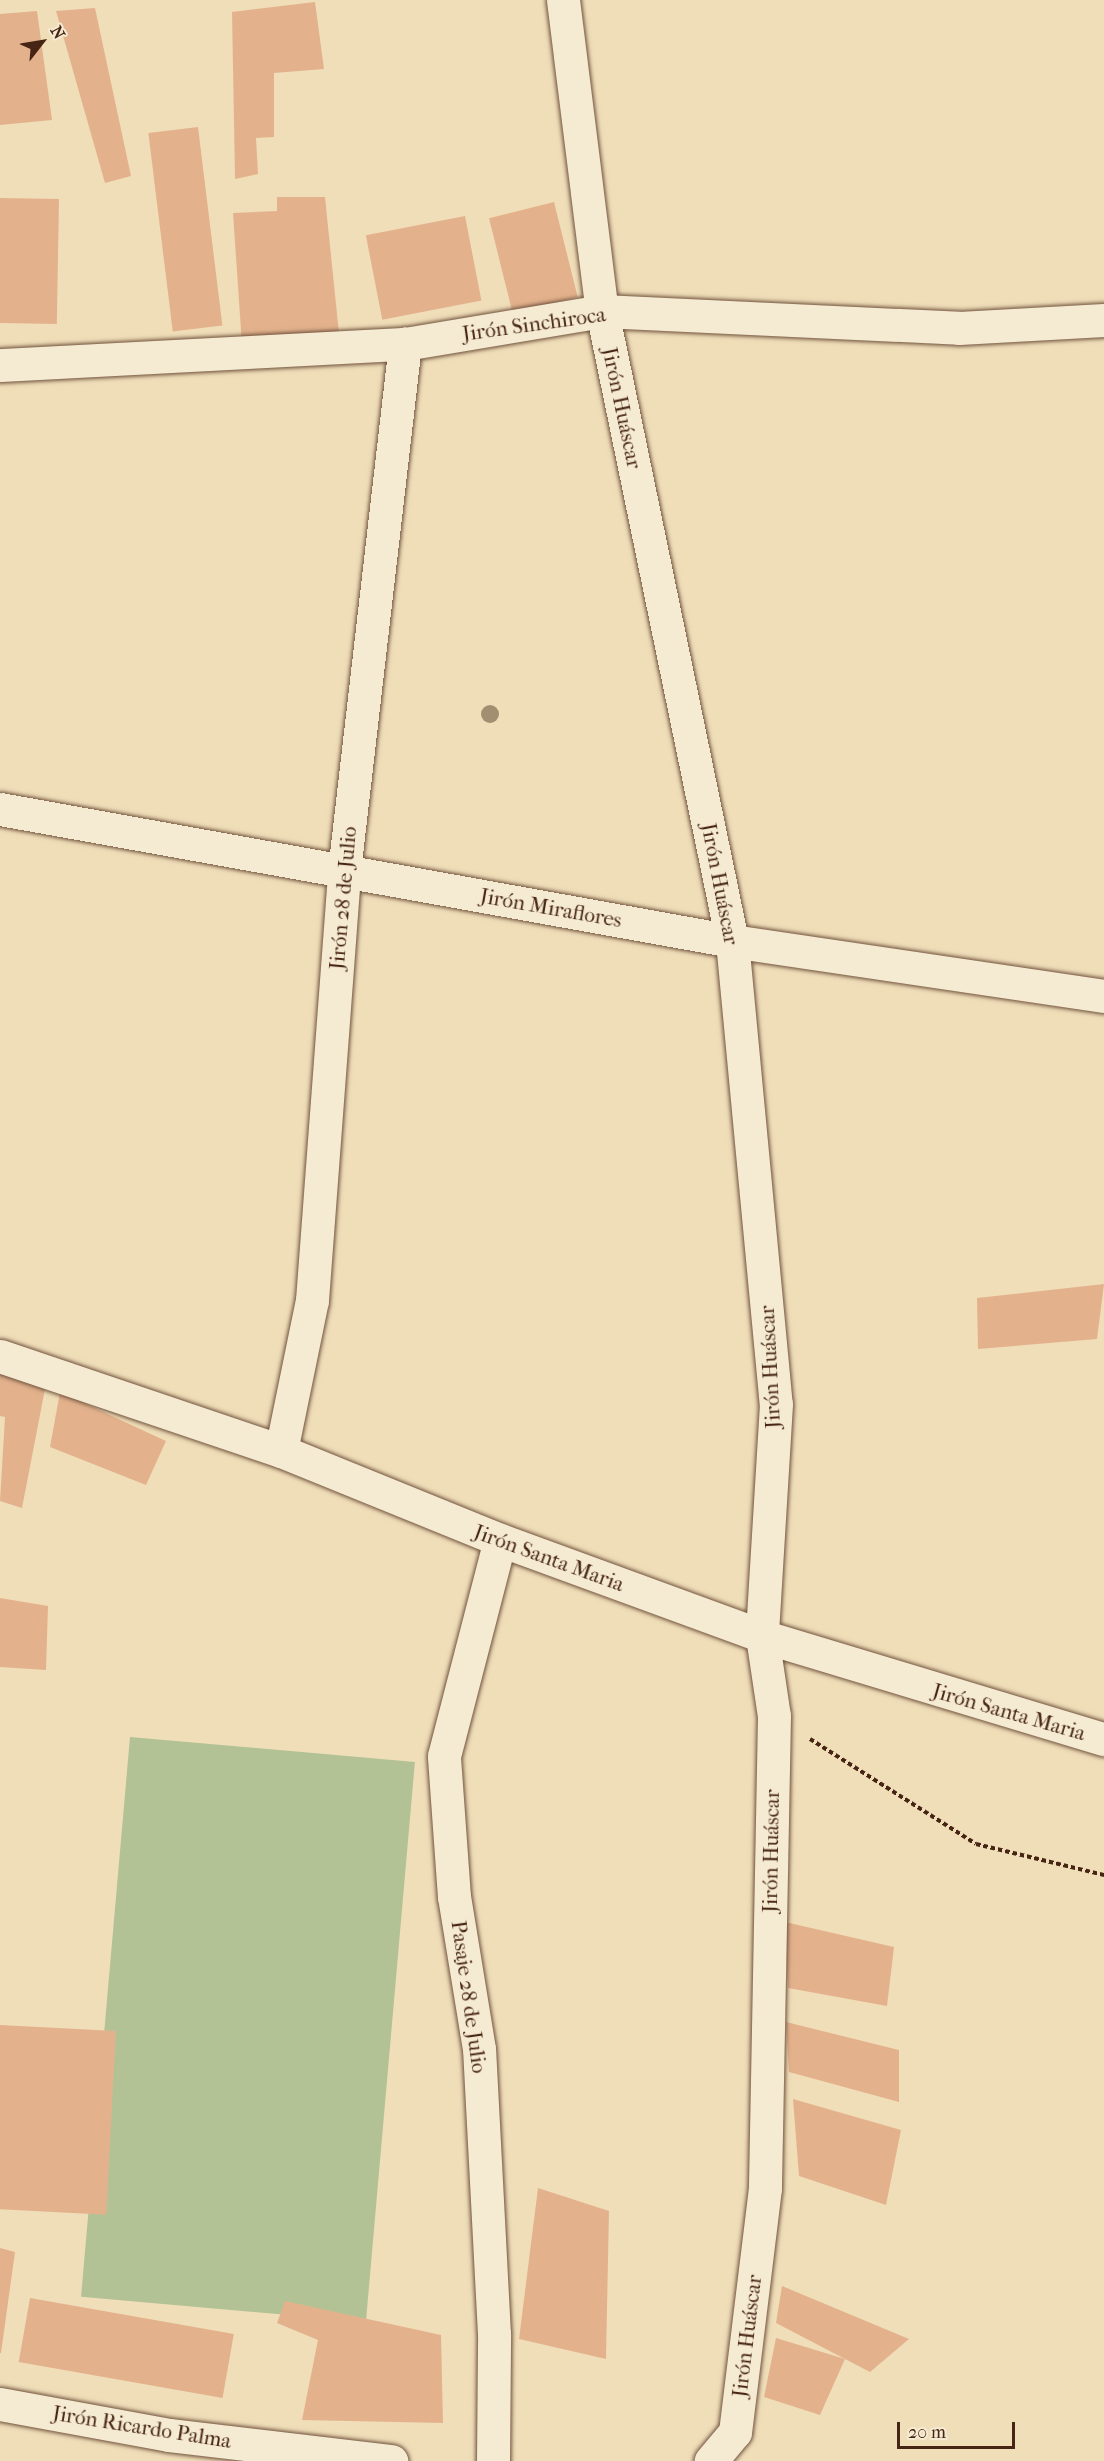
<!DOCTYPE html>
<meta charset="utf-8">
<style>
body{margin:0}
#map{position:relative;width:1104px;height:2461px;overflow:hidden;background:#f0deb9;font-family:"IM FELL French Canon",serif}
div>[style]{position:absolute}
[style*='--x']{left:calc(var(--x)*1px);top:calc(var(--y)*1px);width:calc(var(--w)*1px);rotate:calc(var(--a)*1deg)}
.green>*{inset:0;background:#b3c295;transform-origin:0 0}
.building>*{inset:0;background:#e3b28d;transform-origin:0 0}
.path>*{height:4px;margin-top:-2px;transform-origin:0;background:repeating-linear-gradient(90deg,#472514 0 4.5px,transparent 0 7.5px)}
.roads{filter:drop-shadow(0 0 2px #71533d) drop-shadow(0 0 2px #71533d)}
.minor>*{height:33px;margin:-16.5px;padding:0 16.5px;transform-origin:16.5px;border-radius:16.5px;background:#f5ead2}
.tertiary>*{height:33px;margin:-16.5px;padding:0 16.5px;transform-origin:16.5px;border-radius:16.5px;background:#f5ead2}
.trees>*{width:18px;height:18px;margin:-9px;border-radius:50%;background:#a28e70}
span{translate:-50% -50%;white-space:nowrap;text-align:center;line-height:1.15;-webkit-text-stroke:4.5px #f5ead2;paint-order:stroke}
.street-label{font-size:21px;color:#472514}
.north{position:absolute;left:12px;top:12px;width:60px;height:60px;-webkit-text-stroke:4px #f5ead2;paint-order:stroke;rotate:59deg;font-size:16px;font-weight:700;line-height:24px;text-align:center;color:#472514}
.north::after{content:'';display:block;margin:auto;width:21px;height:27px;background:#472514;clip-path:polygon(50% 0,100% 100%,50% 72%,0 100%)}
.scale{position:absolute;left:897px;top:2422px;width:118px;height:27px;box-sizing:border-box;border:3px solid #472514;border-top:0;padding-left:8px;font-size:18px;line-height:21px;white-space:nowrap;color:#472514;-webkit-text-stroke:4px #f5ead2;paint-order:stroke}
</style>
<div id="map">
<div class="green">
<div style="left:130px;top:1737px;width:286px;height:562px;rotate:5deg"></div>
</div>
<div class="building">
<div style="clip-path:polygon(315px 2px,324px 69px,274px 73px,274px 137px,256px 138px,258px 174px,235px 179px,232px 12px)"></div>
<div style="clip-path:polygon(95px 8px,131px 176px,105px 183px,56px 11px)"></div>
<div style="clip-path:polygon(37px 11px,52px 120px,0 125px,0 14px)"></div>
<div style="left:198px;top:127px;width:200px;height:50px;rotate:83deg"></div>
<div style="clip-path:polygon(277px 197px,325px 197px,340px 343px,242px 345px,233px 213px,277px 211px)"></div>
<div style="left:59px;top:199px;width:125px;height:59px;rotate:91deg"></div>
<div style="left:554px;top:202px;width:98px;height:67px;rotate:76deg"></div>
<div style="left:465px;top:216px;width:86px;height:101px;rotate:79deg"></div>
<div style="clip-path:polygon(1104px 1284px,1097px 1339px,978px 1349px,977px 1298px)"></div>
<div style="clip-path:polygon(0 1374px,45px 1389px,22px 1508px,0 1501px,5px 1417px,0 1416px)"></div>
<div style="clip-path:polygon(60px 1392px,166px 1441px,146px 1485px,50px 1447px)"></div>
<div style="clip-path:polygon(0 1598px,48px 1606px,46px 1670px,0 1667px)"></div>
<div style="clip-path:polygon(785px 1922px,894px 1947px,887px 2006px,788px 1988px)"></div>
<div style="clip-path:polygon(786px 2022px,899px 2050px,899px 2102px,789px 2072px)"></div>
<div style="left:0;top:2025px;width:116px;height:184px;rotate:3deg"></div>
<div style="clip-path:polygon(793px 2099px,901px 2130px,886px 2205px,799px 2176px)"></div>
<div style="clip-path:polygon(538px 2188px,609px 2211px,606px 2359px,519px 2339px)"></div>
<div style="clip-path:polygon(0 2248px,15px 2252px,1px 2353px,0 2353px)"></div>
<div style="clip-path:polygon(782px 2286px,909px 2339px,870px 2372px,776px 2323px)"></div>
<div style="left:30px;top:2298px;width:207px;height:65px;rotate:10deg"></div>
<div style="clip-path:polygon(285px 2301px,441px 2335px,443px 2423px,302px 2420px,318px 2340px,277px 2323px)"></div>
<div style="clip-path:polygon(776px 2338px,845px 2359px,820px 2415px,764px 2397px)"></div>
</div>
<div class="path">
<div style="--x:810;--y:1739;--w:196;--a:32.3"></div>
<div style="--x:976;--y:1844;--w:132;--a:13.6"></div>
</div>
<div class="roads">
<div class="minor">
<div style="--x:563;--y:0;--w:313;--a:82.9"></div>
<div style="--x:602;--y:311;--w:643;--a:78.34"></div>
<div style="--x:732;--y:941;--w:465;--a:84.6"></div>
<div style="--x:776;--y:1404;--w:232;--a:93.5"></div>
<div style="--x:762;--y:1636;--w:81;--a:81.5"></div>
<div style="--x:774;--y:1716;--w:472;--a:91.1"></div>
<div style="--x:765;--y:2188;--w:246;--a:97"></div>
<div style="--x:735;--y:2432;--w:38;--a:130"></div>
<div style="--x:0;--y:365;--w:406;--a:-3"></div>
<div style="--x:405;--y:344;--w:200;--a:-9.5"></div>
<div style="--x:602;--y:311;--w:357;--a:2.7"></div>
<div style="--x:959;--y:328;--w:145;--a:-3.2"></div>
<div style="--x:281;--y:1451;--w:154;--a:-78.4"></div>
<div style="--x:312;--y:1300;--w:430;--a:-85.7"></div>
<div style="--x:344;--y:871;--w:531;--a:-83.4"></div>
<div style="--x:0;--y:2404;--w:172;--a:10.4"></div>
<div style="--x:169;--y:2435;--w:224;--a:6.7"></div>
<div style="--x:493;--y:2461;--w:127;--a:-89.5"></div>
<div style="--x:494;--y:2334;--w:285;--a:-93"></div>
<div style="--x:479;--y:2049;--w:154;--a:-99.3"></div>
<div style="--x:454;--y:1897;--w:141;--a:-94.1"></div>
<div style="--x:444;--y:1756;--w:223;--a:-75.5"></div>
</div>
<div class="tertiary">
<div style="--x:0;--y:809;--w:744;--a:10.22"></div>
<div style="--x:732;--y:941;--w:376;--a:8.4"></div>
<div style="--x:0;--y:1356;--w:297;--a:18.7"></div>
<div style="--x:281;--y:1451;--w:236;--a:22.1"></div>
<div style="--x:500;--y:1540;--w:279;--a:20.1"></div>
<div style="--x:762;--y:1636;--w:357;--a:16.8"></div>
</div>
</div>
<div class="trees">
<div style="left:490px;top:714px"></div>
</div>
<div class="street-label">
<span style="left:534px;top:324px;rotate:-8deg">Jirón Sinchiroca</span>
<span style="left:622px;top:408px;rotate:78deg">Jirón Huáscar</span>
<span style="left:720px;top:884px;rotate:79deg">Jirón Huáscar</span>
<span style="left:343px;top:898px;rotate:-85deg">Jirón 28 de Julio</span>
<span style="left:551px;top:908px;rotate:10deg">Jirón Miraflores</span>
<span style="left:770px;top:1367px;rotate:-93deg">Jirón Huáscar</span>
<span style="left:549px;top:1558px;rotate:20deg">Jirón Santa Maria</span>
<span style="left:1009px;top:1712px;rotate:16deg">Jirón Santa Maria</span>
<span style="left:771px;top:1851px;rotate:-89deg">Jirón Huáscar</span>
<span style="left:469px;top:1997px;rotate:82deg">Pasaje 28 de Julio</span>
<span style="left:747px;top:2336px;rotate:-83deg">Jirón Huáscar</span>
<span style="left:142px;top:2427px;rotate:9deg">Jirón Ricardo Palma</span>
</div>
<div class="north">N</div>
<div class="scale">20 m</div>
</div>
